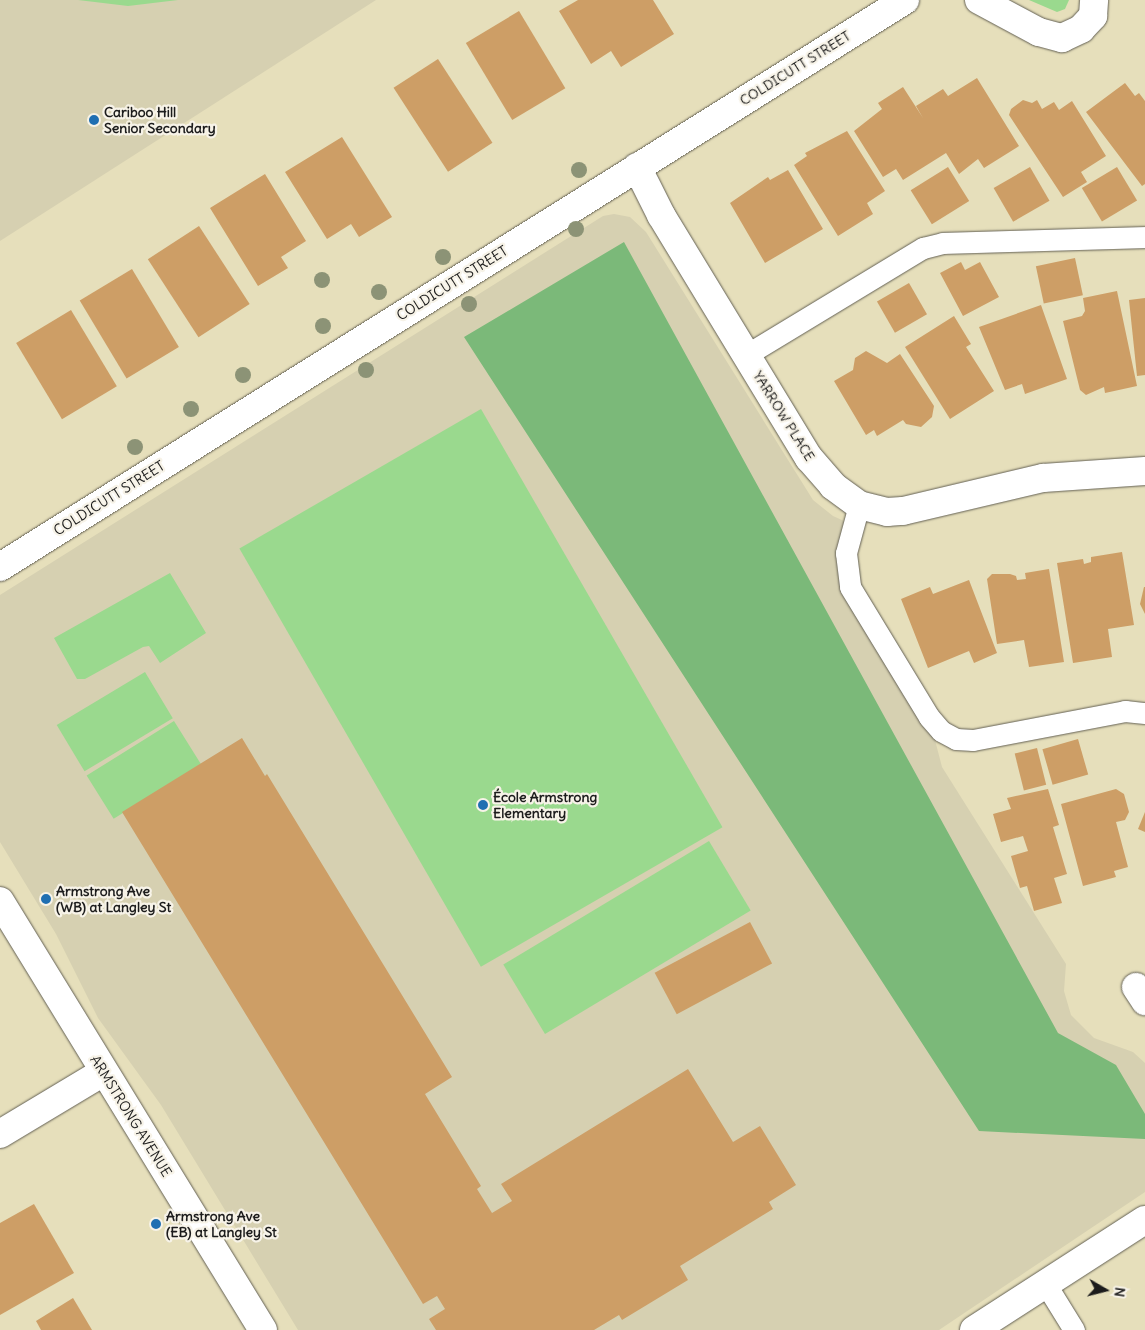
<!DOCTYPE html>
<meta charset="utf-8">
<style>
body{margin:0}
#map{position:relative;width:1145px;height:1330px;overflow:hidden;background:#e6dfbb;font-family:Delius,sans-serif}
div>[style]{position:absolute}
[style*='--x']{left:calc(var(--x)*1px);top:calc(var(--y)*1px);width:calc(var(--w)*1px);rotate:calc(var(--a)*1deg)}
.built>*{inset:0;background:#d6d0b1}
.green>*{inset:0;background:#9ad98e;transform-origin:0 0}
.forest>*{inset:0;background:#7bb979}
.building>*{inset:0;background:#cd9e66;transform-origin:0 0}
.roads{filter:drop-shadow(0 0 1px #636054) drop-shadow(0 0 1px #636054)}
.service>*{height:21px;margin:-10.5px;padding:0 10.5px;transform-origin:10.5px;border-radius:10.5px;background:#fff}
.minor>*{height:28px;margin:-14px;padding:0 14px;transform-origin:14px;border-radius:14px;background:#fff}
.tertiary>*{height:28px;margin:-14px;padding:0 14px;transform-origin:14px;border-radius:14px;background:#fff}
.trees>*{width:16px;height:16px;margin:-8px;border-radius:50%;background:#8c9376}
.dots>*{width:14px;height:14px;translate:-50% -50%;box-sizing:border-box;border:2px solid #f7f3e8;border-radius:50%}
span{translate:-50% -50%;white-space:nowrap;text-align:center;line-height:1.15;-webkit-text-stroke:4.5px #f7f3e8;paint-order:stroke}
.street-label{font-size:14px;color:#1c1c1c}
.poi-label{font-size:14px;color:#1c1c1c;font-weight:700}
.left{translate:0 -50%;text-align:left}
.north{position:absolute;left:1080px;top:1265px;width:50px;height:50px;-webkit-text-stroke:4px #f7f3e8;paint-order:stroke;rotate:98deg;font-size:14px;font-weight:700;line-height:20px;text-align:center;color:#1c1c1c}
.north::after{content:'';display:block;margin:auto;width:18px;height:22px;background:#1c1c1c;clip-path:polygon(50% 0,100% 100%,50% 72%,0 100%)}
</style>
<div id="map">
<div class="built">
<div style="clip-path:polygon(0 0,376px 0,0 241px)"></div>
<div style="clip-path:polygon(614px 214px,630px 217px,646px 232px,813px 500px,833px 516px,853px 525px,846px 568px,929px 717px,942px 767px,1066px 964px,1064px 991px,1071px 1015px,1094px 1038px,1133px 1052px,1145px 1063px,1145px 1192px,939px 1330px,298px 1330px,161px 1105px,98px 1018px,56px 934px,0 842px,0 595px,603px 216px)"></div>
</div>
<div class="green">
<div style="clip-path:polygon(78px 0,178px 0,128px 6px)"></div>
<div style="clip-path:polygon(1029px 0,1069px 0,1065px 9px,1057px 12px)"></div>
<div style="left:481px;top:409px;width:483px;height:279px;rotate:60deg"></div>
<div style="clip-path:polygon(170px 573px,206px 633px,160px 663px,149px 646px,143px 647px,85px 679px,77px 679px,54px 638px)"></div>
<div style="left:145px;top:672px;width:54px;height:103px;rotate:59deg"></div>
<div style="left:174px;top:721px;width:51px;height:103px;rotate:58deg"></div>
<div style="left:709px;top:841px;width:81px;height:240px;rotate:59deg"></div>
</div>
<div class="forest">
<div style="clip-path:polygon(624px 242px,1058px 1033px,1116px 1065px,1145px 1114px,1145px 1139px,979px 1131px,464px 337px)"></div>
</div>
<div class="building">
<div style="clip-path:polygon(578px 0,653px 0,674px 34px,621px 67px,611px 51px,591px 64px,559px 11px)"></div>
<div style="left:519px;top:11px;width:90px;height:62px;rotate:59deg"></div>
<div style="left:438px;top:59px;width:100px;height:53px;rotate:57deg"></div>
<div style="clip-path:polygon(977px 78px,1019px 146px,984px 168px,978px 159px,959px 174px,946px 153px,903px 180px,896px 169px,883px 177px,854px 131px,882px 109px,878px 103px,903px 87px,923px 118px,916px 106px,943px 89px,948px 96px)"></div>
<div style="clip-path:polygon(1125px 83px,1135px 96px,1139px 93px,1145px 101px,1145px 184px,1142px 186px,1086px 112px)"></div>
<div style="clip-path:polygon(1023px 100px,1032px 103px,1037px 100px,1042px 109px,1054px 102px,1059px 110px,1072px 101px,1106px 156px,1081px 172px,1087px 182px,1063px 197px,1009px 115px,1011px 109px)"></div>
<div style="clip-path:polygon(847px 131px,885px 191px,867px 203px,873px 214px,838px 236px,794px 165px,807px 156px,805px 153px)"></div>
<div style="clip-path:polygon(342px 137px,392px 217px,359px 237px,351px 224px,327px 239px,285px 172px)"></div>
<div style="left:948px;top:167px;width:40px;height:44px;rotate:58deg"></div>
<div style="left:1030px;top:167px;width:39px;height:42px;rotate:60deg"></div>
<div style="left:1117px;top:167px;width:39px;height:41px;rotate:59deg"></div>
<div style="clip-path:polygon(788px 170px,823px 229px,765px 263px,730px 203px,768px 177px,770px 180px)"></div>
<div style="clip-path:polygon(265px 174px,306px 241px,281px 257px,288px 268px,258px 286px,210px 208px)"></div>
<div style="left:199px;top:226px;width:93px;height:61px;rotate:57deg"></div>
<div style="left:1075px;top:258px;width:38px;height:40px;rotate:78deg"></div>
<div style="clip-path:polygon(961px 262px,965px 270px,980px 262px,999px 297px,963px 316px,940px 273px)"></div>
<div style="left:132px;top:269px;width:91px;height:61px;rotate:59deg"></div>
<div style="left:909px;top:283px;width:36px;height:37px;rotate:60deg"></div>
<div style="clip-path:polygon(1117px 291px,1137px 386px,1105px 393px,1104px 387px,1086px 395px,1080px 390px,1063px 321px,1082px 316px,1085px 311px,1083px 298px)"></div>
<div style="clip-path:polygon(1145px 298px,1145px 375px,1137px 376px,1129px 300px)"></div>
<div style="clip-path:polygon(1041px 305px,1067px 379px,1025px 394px,1022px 384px,1005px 390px,979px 327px)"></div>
<div style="left:71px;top:310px;width:89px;height:64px;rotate:59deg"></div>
<div style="clip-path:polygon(954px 316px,971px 344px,966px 347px,994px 391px,950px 419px,905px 347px)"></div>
<div style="clip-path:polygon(866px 351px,887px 363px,900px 354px,934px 406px,932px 417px,921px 427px,906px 424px,903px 420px,877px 436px,874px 430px,866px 435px,834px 381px,853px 370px,855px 358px)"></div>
<div style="clip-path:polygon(1122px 552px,1134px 625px,1108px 629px,1112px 657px,1073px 663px,1057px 563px,1083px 559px,1084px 564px,1091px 562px,1091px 557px)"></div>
<div style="clip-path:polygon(1049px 569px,1064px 662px,1029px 667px,1024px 640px,997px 644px,987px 579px,992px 574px,1010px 574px,1016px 576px,1017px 580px,1026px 579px,1025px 573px)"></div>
<div style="clip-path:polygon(969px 580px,997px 653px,974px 663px,969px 651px,928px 668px,901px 599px,930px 587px,933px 594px)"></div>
<div style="clip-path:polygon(1144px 587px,1145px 587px,1145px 614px,1140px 604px)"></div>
<div style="clip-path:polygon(242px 738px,265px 776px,267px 774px,452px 1077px,425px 1094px,481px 1186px,477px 1189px,492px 1213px,512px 1201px,501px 1184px,688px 1069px,733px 1142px,760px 1126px,796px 1185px,769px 1202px,773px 1209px,680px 1266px,688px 1280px,622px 1320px,619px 1315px,594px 1330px,436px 1330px,429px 1319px,445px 1309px,437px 1296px,423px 1304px,122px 812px)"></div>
<div style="left:1078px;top:739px;width:37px;height:37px;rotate:74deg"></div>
<div style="left:1037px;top:748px;width:38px;height:23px;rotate:76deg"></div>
<div style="clip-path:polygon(1048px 789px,1059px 825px,1053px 827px,1067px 874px,1054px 878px,1062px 903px,1034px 911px,1027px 886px,1020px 888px,1011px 856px,1028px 851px,1023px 836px,1001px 842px,993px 814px,1011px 809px,1007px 798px)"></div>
<div style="clip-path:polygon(1116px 789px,1124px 794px,1129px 812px,1125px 820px,1116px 822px,1128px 867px,1114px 871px,1116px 877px,1083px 886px,1061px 804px)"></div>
<div style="clip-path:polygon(1145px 812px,1145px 832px,1138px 829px)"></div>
<div style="left:750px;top:922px;width:47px;height:108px;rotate:62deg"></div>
<div style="clip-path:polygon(34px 1204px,74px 1273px,0 1315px,0 1223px)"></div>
<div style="clip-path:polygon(73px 1298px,92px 1330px,41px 1330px,36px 1321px)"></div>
</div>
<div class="roads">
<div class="service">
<div style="--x:746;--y:355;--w:207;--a:-31.2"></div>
<div style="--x:923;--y:248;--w:21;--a:-14"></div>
<div style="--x:943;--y:243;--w:202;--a:-1.7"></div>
<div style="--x:859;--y:505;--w:50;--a:105.2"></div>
<div style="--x:846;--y:553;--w:34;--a:83"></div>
<div style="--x:850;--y:587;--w:152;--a:58.7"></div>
<div style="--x:929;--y:717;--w:18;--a:49"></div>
<div style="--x:941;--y:731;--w:17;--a:28"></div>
<div style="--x:956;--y:739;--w:17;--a:3"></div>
<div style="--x:973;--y:740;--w:155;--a:-10.8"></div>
<div style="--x:1125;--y:711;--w:20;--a:6"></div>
<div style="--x:1045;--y:1283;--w:55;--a:58.3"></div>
</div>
<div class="minor">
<div style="--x:979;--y:0;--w:68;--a:28.1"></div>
<div style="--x:1039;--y:32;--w:24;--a:15"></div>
<div style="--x:1062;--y:38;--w:21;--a:-25"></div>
<div style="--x:1081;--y:29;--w:18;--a:-47"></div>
<div style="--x:1093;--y:16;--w:16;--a:-86"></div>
<div style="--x:637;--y:167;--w:54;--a:63.4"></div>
<div style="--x:661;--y:215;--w:285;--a:58.7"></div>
<div style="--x:809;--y:458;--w:37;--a:49"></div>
<div style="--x:833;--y:486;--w:32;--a:36"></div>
<div style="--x:859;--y:505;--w:29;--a:14"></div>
<div style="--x:887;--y:512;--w:16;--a:-4"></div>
<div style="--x:903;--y:511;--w:144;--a:-13.3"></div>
<div style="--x:1043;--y:478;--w:102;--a:-3.9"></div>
<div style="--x:0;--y:567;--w:1068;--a:-32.07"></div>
<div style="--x:1136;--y:987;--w:17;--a:57"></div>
<div style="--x:0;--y:1134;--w:120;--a:-31"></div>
<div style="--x:974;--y:1330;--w:203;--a:-32.8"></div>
</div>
<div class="tertiary">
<div style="--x:0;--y:901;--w:503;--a:58.49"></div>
</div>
</div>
<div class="trees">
<div style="left:579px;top:170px"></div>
<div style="left:576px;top:229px"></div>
<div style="left:443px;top:257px"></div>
<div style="left:322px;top:280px"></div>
<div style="left:379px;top:292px"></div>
<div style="left:469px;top:304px"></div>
<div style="left:323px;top:326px"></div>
<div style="left:366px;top:370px"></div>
<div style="left:243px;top:375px"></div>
<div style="left:191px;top:409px"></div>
<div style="left:135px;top:447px"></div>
</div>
<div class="dots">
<div style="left:94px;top:120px;background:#1f6fb2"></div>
<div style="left:483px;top:805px;background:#1f6fb2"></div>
<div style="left:46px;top:899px;background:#1f6fb2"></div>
<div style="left:156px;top:1224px;background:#1f6fb2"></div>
</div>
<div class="street-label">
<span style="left:795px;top:68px;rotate:-32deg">COLDICUTT STREET</span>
<span style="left:452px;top:283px;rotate:-32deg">COLDICUTT STREET</span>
<span style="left:784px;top:416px;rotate:58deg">YARROW PLACE</span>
<span style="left:109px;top:498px;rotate:-32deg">COLDICUTT STREET</span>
<span style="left:131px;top:1116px;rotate:58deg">ARMSTRONG AVENUE</span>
</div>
<div class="poi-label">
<span class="left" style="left:104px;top:120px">Cariboo Hill<br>Senior Secondary</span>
<span class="left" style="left:493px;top:805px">École Armstrong<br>Elementary</span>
<span class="left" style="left:56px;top:899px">Armstrong Ave<br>(WB) at Langley St</span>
<span class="left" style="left:166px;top:1224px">Armstrong Ave<br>(EB) at Langley St</span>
</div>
<div class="north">N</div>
</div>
